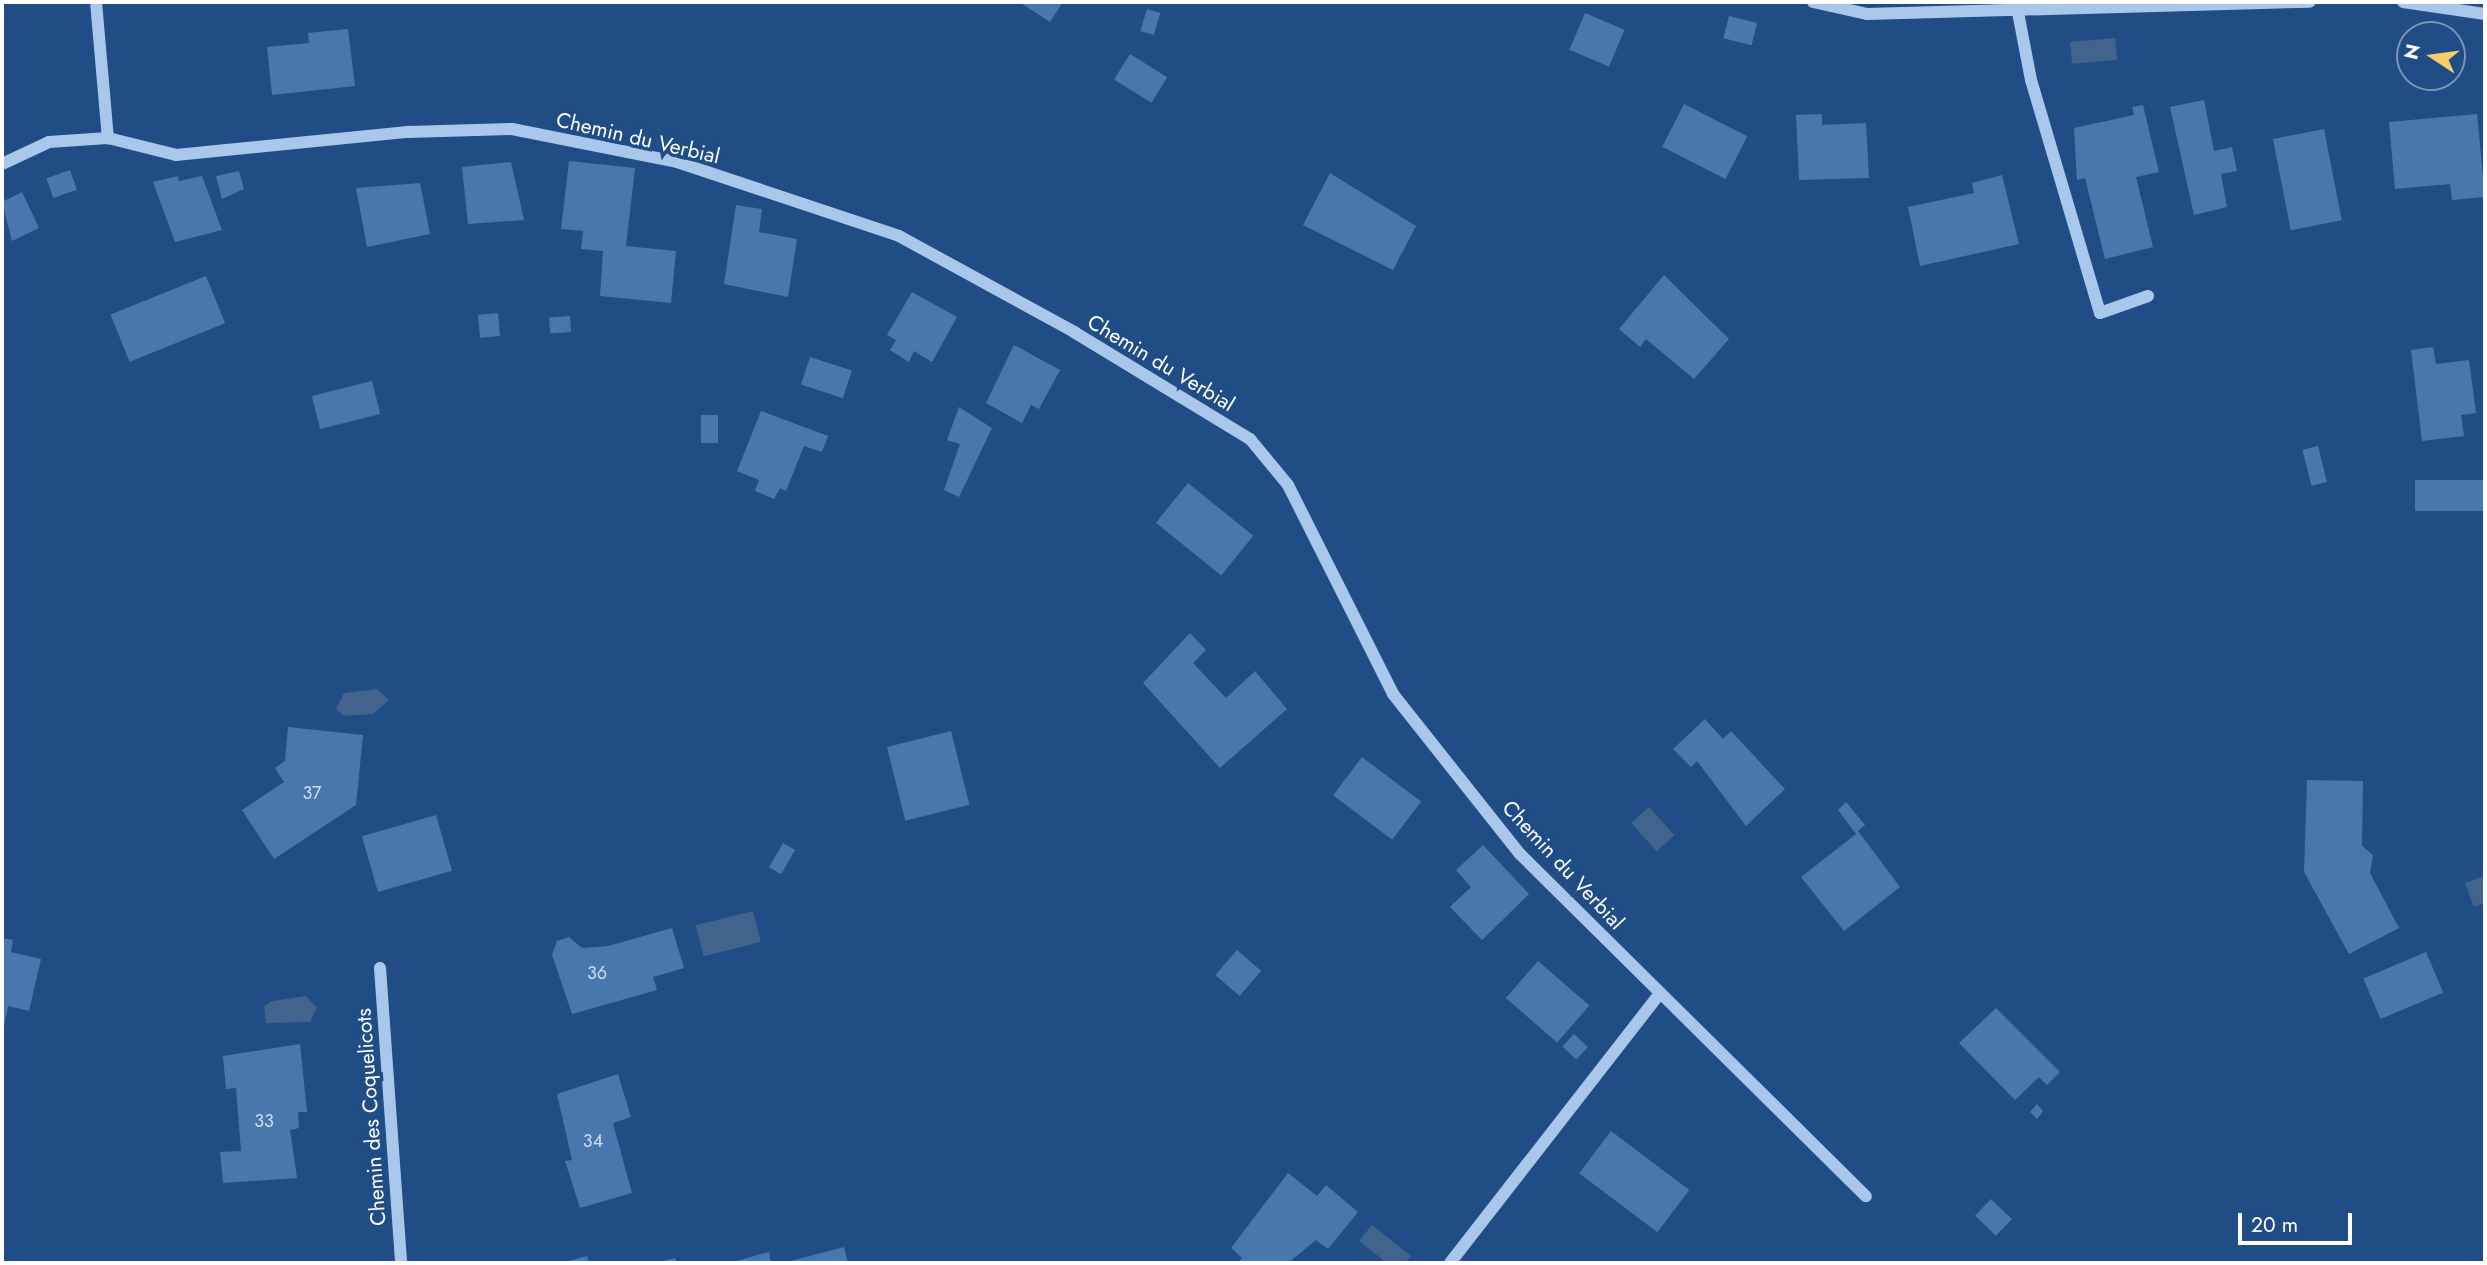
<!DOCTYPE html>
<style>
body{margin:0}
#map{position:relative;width:2487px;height:1265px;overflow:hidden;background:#204d86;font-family:Jost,sans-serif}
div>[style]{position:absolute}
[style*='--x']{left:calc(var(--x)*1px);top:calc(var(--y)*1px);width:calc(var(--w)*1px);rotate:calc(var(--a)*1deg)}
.water>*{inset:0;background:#42638c;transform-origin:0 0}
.building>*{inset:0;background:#4877ae;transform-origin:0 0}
.minor>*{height:12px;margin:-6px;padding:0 6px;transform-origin:6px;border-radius:6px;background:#a9c7ea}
span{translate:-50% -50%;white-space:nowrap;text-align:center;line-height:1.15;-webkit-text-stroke:7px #204d86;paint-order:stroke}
.number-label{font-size:18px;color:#d1ddeb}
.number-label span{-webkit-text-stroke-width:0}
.street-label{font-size:21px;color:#fff}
.frame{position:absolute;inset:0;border:4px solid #fff;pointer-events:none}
.north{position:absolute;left:2396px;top:21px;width:70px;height:70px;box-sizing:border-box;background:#204d86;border:2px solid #7994b6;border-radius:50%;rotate:283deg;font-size:19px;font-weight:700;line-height:28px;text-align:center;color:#fff}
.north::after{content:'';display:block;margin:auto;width:24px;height:32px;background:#f7cd69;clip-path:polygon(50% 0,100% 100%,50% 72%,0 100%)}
.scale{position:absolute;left:2238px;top:1213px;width:114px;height:32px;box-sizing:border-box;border:4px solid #fff;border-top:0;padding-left:9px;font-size:21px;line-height:24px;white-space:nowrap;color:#fff;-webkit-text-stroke:5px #204d86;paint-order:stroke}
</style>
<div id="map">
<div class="water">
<div style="left:2115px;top:38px;width:22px;height:45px;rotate:85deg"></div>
<div style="clip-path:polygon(377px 689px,389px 700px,373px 714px,344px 716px,336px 709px,344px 693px)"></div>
<div style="left:1649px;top:807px;width:38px;height:24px;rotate:48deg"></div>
<div style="clip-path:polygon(2485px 876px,2485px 903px,2474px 907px,2465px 883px)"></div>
<div style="left:753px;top:911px;width:32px;height:59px;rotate:76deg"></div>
<div style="clip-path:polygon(306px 996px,317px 1008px,310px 1022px,266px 1023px,264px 1006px,272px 1001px)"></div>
<div style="clip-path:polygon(1372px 1225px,1411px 1256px,1405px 1263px,1387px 1263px,1359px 1241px)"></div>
</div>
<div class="building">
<div style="clip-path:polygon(1019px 2px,1063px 2px,1050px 22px)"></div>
<div style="left:1147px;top:9px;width:14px;height:23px;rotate:17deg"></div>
<div style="left:1585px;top:13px;width:43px;height:40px;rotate:23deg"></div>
<div style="left:1729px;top:16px;width:29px;height:23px;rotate:14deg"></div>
<div style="clip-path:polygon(348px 29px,355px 86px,272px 95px,267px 47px,309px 43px,308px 33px)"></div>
<div style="left:1130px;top:54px;width:44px;height:30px;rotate:32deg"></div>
<div style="clip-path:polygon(2204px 100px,2214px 151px,2232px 147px,2237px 171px,2221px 174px,2227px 207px,2194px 215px,2170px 107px)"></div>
<div style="left:1684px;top:104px;width:71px;height:48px;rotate:27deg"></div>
<div style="clip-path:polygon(2143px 105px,2159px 172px,2136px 177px,2153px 247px,2105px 259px,2085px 178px,2077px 180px,2074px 128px,2134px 115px,2132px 107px)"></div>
<div style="clip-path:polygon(1822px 114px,1822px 125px,1866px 123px,1869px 178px,1799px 180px,1796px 115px)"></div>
<div style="clip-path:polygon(2477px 114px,2485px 197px,2452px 200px,2450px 184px,2395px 189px,2389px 122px)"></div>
<div style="left:2324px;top:129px;width:93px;height:52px;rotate:79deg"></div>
<div style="clip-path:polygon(569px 161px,635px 168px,626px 246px,676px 251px,671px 303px,600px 296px,603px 251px,581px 249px,583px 231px,561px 229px)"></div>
<div style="clip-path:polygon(511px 162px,524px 220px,468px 224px,462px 167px)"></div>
<div style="left:70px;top:170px;width:21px;height:25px;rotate:71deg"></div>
<div style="clip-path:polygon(239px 171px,244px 189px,222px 199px,216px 176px)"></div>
<div style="clip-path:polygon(1330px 173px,1416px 226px,1393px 270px,1303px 225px)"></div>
<div style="clip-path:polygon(2002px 175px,2019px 244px,1920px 266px,1908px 207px,1974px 193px,1972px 183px)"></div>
<div style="clip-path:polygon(178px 176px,179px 181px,202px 176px,222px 230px,175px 242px,153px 182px)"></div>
<div style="clip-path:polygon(420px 183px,430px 234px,367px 247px,356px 188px)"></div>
<div style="clip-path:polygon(22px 192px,39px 228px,12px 241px,2px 202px)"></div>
<div style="clip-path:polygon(736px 205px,762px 209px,759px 232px,797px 239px,788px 297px,724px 284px)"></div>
<div style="clip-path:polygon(1664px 275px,1729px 339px,1694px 379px,1646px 339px,1640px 347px,1619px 329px)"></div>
<div style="left:206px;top:276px;width:51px;height:103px;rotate:68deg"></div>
<div style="clip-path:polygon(912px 292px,957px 317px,932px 362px,914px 351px,909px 362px,890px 350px,896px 340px,887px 335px)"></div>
<div style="left:498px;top:313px;width:23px;height:20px;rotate:85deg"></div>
<div style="left:570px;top:316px;width:16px;height:21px;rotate:86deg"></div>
<div style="clip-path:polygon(1014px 345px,1060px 370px,1039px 409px,1031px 405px,1022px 423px,986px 403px)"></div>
<div style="clip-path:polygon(2433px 347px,2436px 364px,2469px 360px,2476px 413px,2461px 415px,2464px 436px,2422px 441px,2411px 350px)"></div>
<div style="left:810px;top:357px;width:44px;height:29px;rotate:18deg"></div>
<div style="left:372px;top:381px;width:34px;height:62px;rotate:76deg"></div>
<div style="clip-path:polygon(959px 407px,992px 428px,959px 497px,944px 490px,960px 444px,947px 440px)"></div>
<div style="clip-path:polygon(761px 411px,828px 436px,822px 452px,804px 446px,786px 491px,780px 488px,774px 499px,755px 491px,759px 480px,737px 471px)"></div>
<div style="left:701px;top:415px;width:17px;height:28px"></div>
<div style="left:2318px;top:446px;width:37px;height:16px;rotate:76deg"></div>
<div style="left:2485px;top:480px;width:31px;height:70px;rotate:90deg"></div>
<div style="left:1188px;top:483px;width:84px;height:51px;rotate:39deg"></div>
<div style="clip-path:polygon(1190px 633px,1206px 650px,1193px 663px,1226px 698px,1255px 671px,1287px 709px,1220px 768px,1143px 683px)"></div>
<div style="clip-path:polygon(1705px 719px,1723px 739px,1731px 731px,1785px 789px,1746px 826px,1697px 761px,1691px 767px,1673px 749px)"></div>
<div style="clip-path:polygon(288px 727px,363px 735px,356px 805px,274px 859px,242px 810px,284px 782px,275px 768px,285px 761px)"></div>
<div style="left:951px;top:731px;width:76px;height:66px;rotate:76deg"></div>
<div style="left:1362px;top:757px;width:74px;height:48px;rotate:37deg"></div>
<div style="clip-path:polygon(2307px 780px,2363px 781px,2362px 846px,2373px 855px,2370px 873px,2399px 928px,2349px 954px,2304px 872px)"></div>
<div style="clip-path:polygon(1846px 802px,1865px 825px,1858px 831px,1900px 887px,1844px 931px,1801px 877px,1856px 834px,1838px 810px)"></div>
<div style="left:436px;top:815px;width:58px;height:77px;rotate:74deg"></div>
<div style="left:783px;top:843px;width:14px;height:28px;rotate:30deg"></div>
<div style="clip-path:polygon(1483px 845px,1529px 894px,1482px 940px,1450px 907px,1471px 887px,1456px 870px)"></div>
<div style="clip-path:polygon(672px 928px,684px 968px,653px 977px,657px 990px,572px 1014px,552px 955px,557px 941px,569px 937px,582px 948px,608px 946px)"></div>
<div style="clip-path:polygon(2px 938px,13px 940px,11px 952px,41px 959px,29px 1011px,8px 1006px,3px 1032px)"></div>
<div style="left:1237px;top:950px;width:32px;height:33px;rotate:41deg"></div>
<div style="left:2426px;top:952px;width:44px;height:68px;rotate:67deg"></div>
<div style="left:1538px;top:961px;width:68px;height:49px;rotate:41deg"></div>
<div style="clip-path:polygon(1996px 1008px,2060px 1072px,2047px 1085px,2039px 1077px,2015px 1100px,1959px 1043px)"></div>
<div style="left:1574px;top:1034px;width:19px;height:17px;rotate:43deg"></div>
<div style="clip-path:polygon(300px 1044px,307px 1112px,298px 1112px,299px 1128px,290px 1130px,297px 1178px,223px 1183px,220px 1152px,241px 1151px,236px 1088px,226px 1089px,223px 1056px)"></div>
<div style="clip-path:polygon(618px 1074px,631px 1117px,613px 1123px,632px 1193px,580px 1208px,565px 1161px,572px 1160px,557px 1094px)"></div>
<div style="clip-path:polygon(2037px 1104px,2043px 1111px,2037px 1119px,2030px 1112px)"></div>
<div style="left:1611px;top:1131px;width:98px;height:53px;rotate:37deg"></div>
<div style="clip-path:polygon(1288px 1173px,1317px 1196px,1326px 1185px,1358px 1212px,1328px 1249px,1316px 1240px,1288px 1263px,1238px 1263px,1242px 1258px,1231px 1248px)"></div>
<div style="left:1991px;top:1199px;width:29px;height:23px;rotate:44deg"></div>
<div style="clip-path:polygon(844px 1247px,848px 1263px,787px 1263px,787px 1262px)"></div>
<div style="clip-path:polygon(769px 1252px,771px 1263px,732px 1263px,732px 1262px)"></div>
<div style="clip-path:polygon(587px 1256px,589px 1263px,564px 1263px,564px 1262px)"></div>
<div style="clip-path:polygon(675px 1258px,677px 1263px,659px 1263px,659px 1262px)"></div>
</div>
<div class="minor">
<div style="--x:96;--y:2;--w:137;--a:85"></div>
<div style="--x:1813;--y:2;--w:55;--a:12.5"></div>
<div style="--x:1867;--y:14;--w:443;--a:-1.6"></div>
<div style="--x:2016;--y:2;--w:79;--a:79.1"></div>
<div style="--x:2031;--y:80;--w:243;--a:73.5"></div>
<div style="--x:2100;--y:313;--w:51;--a:-19.5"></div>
<div style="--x:2403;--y:2;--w:83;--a:8.3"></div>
<div style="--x:2;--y:164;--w:52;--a:-25.1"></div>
<div style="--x:49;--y:142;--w:59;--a:-3.9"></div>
<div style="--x:108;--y:138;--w:70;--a:14"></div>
<div style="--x:176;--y:155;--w:233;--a:-5.7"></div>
<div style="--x:408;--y:132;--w:104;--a:-1.7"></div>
<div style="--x:512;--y:129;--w:168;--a:11.3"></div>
<div style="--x:677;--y:162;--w:234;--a:18.4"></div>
<div style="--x:899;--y:236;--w:200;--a:28.7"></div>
<div style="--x:1074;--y:332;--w:206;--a:31.3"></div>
<div style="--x:1250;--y:439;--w:60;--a:50.4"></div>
<div style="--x:1288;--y:485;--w:234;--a:63.3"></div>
<div style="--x:1393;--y:694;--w:203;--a:51.6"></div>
<div style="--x:1519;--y:853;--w:488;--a:44.7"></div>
<div style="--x:380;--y:968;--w:296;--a:85.9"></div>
<div style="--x:1450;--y:1263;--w:342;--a:-52.1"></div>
</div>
<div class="number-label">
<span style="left:312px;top:793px">37</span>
<span style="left:597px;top:973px">36</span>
<span style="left:264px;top:1121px">33</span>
<span style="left:593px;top:1141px">34</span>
</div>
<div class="street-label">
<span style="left:638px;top:138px;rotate:13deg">Chemin du Verbial</span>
<span style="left:1161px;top:363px;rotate:31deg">Chemin du Verbial</span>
<span style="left:1563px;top:865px;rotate:47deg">Chemin du Verbial</span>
<span style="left:371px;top:1117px;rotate:-94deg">Chemin des Coquelicots</span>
</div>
<div class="frame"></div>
<div class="north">N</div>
<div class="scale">20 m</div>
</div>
